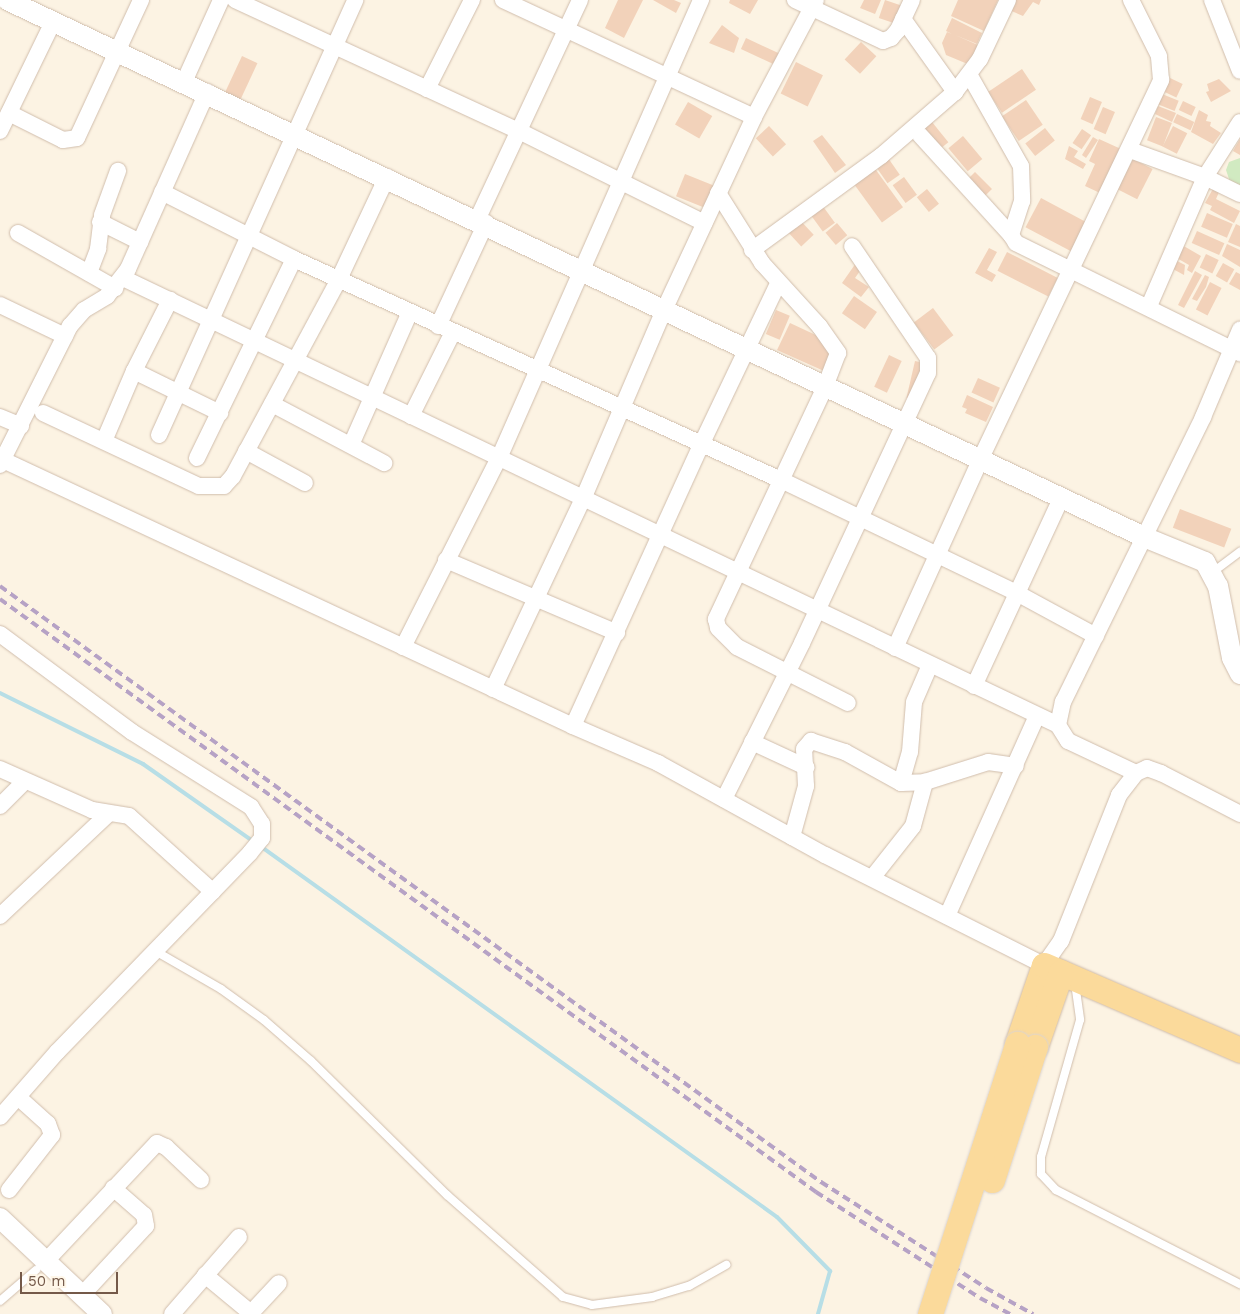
<!DOCTYPE html>
<style>
body{margin:0}
#map{position:relative;width:1240px;height:1314px;overflow:hidden;background:#fcf3e3;font-family:"Work Sans",sans-serif}
div>[style]{position:absolute}
[style*='--x']{left:calc(var(--x)*1px);top:calc(var(--y)*1px);width:calc(var(--w)*1px);rotate:calc(var(--a)*1deg)}
.green>*{inset:0;background:#d1eac1}
.stream>*{height:4px;margin:-2px;padding:0 2px;transform-origin:2px;border-radius:2px;background:#b7dee6}
.building>*{inset:0;background:#f2d2ba;transform-origin:0 0}
.roads{filter:drop-shadow(0 0 1px #d0bdac) drop-shadow(0 0 1px #d0bdac)}
.service>*{height:8px;margin:-4px;padding:0 4px;transform-origin:4px;border-radius:4px;background:#fff}
.minor>*{height:16px;margin:-8px;padding:0 8px;transform-origin:8px;border-radius:8px;background:#fff}
.tertiary>*{height:20px;margin:-10px;padding:0 10px;transform-origin:10px;border-radius:10px;background:#fff}
.primary>*{height:25px;margin:-12.5px;padding:0 12.5px;transform-origin:12.5px;border-radius:12.5px;background:#fbda9b}
.rail>*{height:4px;margin-top:-2px;transform-origin:0;background:repeating-linear-gradient(90deg,#b6a2c5 0 8px,transparent 0 13px)}
.bridges{filter:drop-shadow(0 0 1px #dbd4d0) drop-shadow(0 0 1px #dbd4d0)}
.primary-bridge>*{height:25px;margin:-12.5px;padding:0 12.5px;transform-origin:12.5px;border-radius:12.5px;background:#fbda9b}
span{translate:-50% -50%;white-space:nowrap;text-align:center;line-height:1.15;-webkit-text-stroke:4px #fff7e9;paint-order:stroke}
.scale{position:absolute;left:20px;top:1272px;width:98px;height:22px;box-sizing:border-box;border:2px solid #745949;border-top:0;padding-left:6px;font-size:15px;line-height:18px;white-space:nowrap;color:#745949;-webkit-text-stroke:4px #fff7e9;paint-order:stroke}
</style>
<div id="map">
<div class="green">
<div style="clip-path:polygon(1240px 158px,1240px 185px,1230px 182px,1226px 170px,1229px 162px)"></div>
</div>
<div class="stream">
<div style="--x:0;--y:693;--w:160;--a:26.4"></div>
<div style="--x:143;--y:764;--w:136;--a:35.1"></div>
<div style="--x:260;--y:846;--w:636;--a:35.66"></div>
<div style="--x:777;--y:1217;--w:76;--a:45.5"></div>
<div style="--x:830;--y:1271;--w:45;--a:105.6"></div>
</div>
<div class="building">
<div style="clip-path:polygon(618px 0,643px 0,624px 38px,605px 28px)"></div>
<div style="clip-path:polygon(653px 0,674px 0,681px 3px,676px 13px)"></div>
<div style="clip-path:polygon(730px 0,758px 0,750px 14px,729px 3px)"></div>
<div style="clip-path:polygon(864px 0,881px 0,875px 14px,860px 8px)"></div>
<div style="left:885px;top:0;width:18px;height:19px;rotate:19deg"></div>
<div style="clip-path:polygon(958px 0,998px 0,984px 31px,951px 16px)"></div>
<div style="clip-path:polygon(1013px 0,1041px 0,1039px 5px,1033px 2px,1023px 16px,1009px 10px)"></div>
<div style="clip-path:polygon(952px 18px,982px 33px,977px 44px,955px 35px,978px 45px,970px 65px,946px 55px,942px 43px,947px 32px,952px 34px,946px 31px)"></div>
<div style="clip-path:polygon(722px 25px,739px 38px,734px 53px,709px 43px)"></div>
<div style="left:746px;top:38px;width:38px;height:12px;rotate:25deg"></div>
<div style="left:861px;top:42px;width:21px;height:24px;rotate:43deg"></div>
<div style="left:242px;top:56px;width:17px;height:40px;rotate:25deg"></div>
<div style="left:796px;top:62px;width:30px;height:35px;rotate:26deg"></div>
<div style="left:1022px;top:69px;width:25px;height:41px;rotate:56deg"></div>
<div style="left:1170px;top:78px;width:14px;height:15px;rotate:25deg"></div>
<div style="clip-path:polygon(1219px 79px,1231px 91px,1211px 102px,1206px 92px,1209px 91px,1207px 84px)"></div>
<div style="left:1162px;top:94px;width:18px;height:11px;rotate:22deg"></div>
<div style="left:1090px;top:97px;width:13px;height:24px;rotate:23deg"></div>
<div style="left:1026px;top:100px;width:30px;height:29px;rotate:56deg"></div>
<div style="left:1183px;top:101px;width:14px;height:10px;rotate:25deg"></div>
<div style="left:688px;top:102px;width:28px;height:26px;rotate:30deg"></div>
<div style="clip-path:polygon(1158px 106px,1176px 113px,1172px 122px,1155px 114px)"></div>
<div style="left:1103px;top:107px;width:13px;height:24px;rotate:23deg"></div>
<div style="clip-path:polygon(1199px 110px,1208px 115px,1206px 121px,1211px 122px,1210px 126px,1221px 133px,1213px 144px,1191px 132px)"></div>
<div style="left:1177px;top:114px;width:19px;height:9px;rotate:25deg"></div>
<div style="left:1156px;top:117px;width:17px;height:25px;rotate:21deg"></div>
<div style="left:932px;top:122px;width:26px;height:18px;rotate:51deg"></div>
<div style="left:769px;top:126px;width:25px;height:18px;rotate:47deg"></div>
<div style="left:1173px;top:126px;width:16px;height:23px;rotate:27deg"></div>
<div style="left:1045px;top:128px;width:16px;height:25px;rotate:52deg"></div>
<div style="left:1082px;top:129px;width:11px;height:17px;rotate:34deg"></div>
<div style="clip-path:polygon(822px 135px,846px 165px,835px 173px,813px 141px)"></div>
<div style="left:963px;top:136px;width:30px;height:19px;rotate:50deg"></div>
<div style="clip-path:polygon(1093px 137px,1098px 140px,1086px 158px,1082px 155px)"></div>
<div style="clip-path:polygon(1099px 139px,1121px 149px,1100px 193px,1085px 186px,1095px 164px,1089px 161px)"></div>
<div style="clip-path:polygon(1240px 139px,1240px 155px,1233px 151px)"></div>
<div style="clip-path:polygon(1069px 146px,1078px 151px,1074px 157px,1086px 164px,1083px 169px,1065px 159px)"></div>
<div style="left:886px;top:155px;width:24px;height:15px;rotate:55deg"></div>
<div style="left:1133px;top:159px;width:22px;height:34px;rotate:27deg"></div>
<div style="left:873px;top:166px;width:51px;height:26px;rotate:54deg"></div>
<div style="left:975px;top:172px;width:24px;height:16px;rotate:45deg"></div>
<div style="left:685px;top:174px;width:37px;height:24px;rotate:22deg"></div>
<div style="left:904px;top:177px;width:22px;height:14px;rotate:54deg"></div>
<div style="clip-path:polygon(1214px 187px,1220px 190px,1216px 199px,1240px 211px,1234px 223px,1210px 210px,1212px 206px,1205px 203px)"></div>
<div style="left:927px;top:189px;width:19px;height:13px;rotate:51deg"></div>
<div style="left:1041px;top:198px;width:51px;height:33px;rotate:28deg"></div>
<div style="left:822px;top:205px;width:22px;height:15px;rotate:54deg"></div>
<div style="left:1207px;top:213px;width:28px;height:15px;rotate:23deg"></div>
<div style="left:798px;top:218px;width:23px;height:17px;rotate:47deg"></div>
<div style="left:837px;top:223px;width:16px;height:15px;rotate:50deg"></div>
<div style="clip-path:polygon(1236px 224px,1240px 226px,1240px 247px,1228px 242px)"></div>
<div style="left:1197px;top:231px;width:30px;height:13px;rotate:24deg"></div>
<div style="clip-path:polygon(1227px 244px,1240px 250px,1240px 267px,1222px 256px)"></div>
<div style="clip-path:polygon(1182px 245px,1201px 256px,1192px 273px,1187px 270px,1189px 265px,1175px 257px)"></div>
<div style="clip-path:polygon(989px 248px,997px 252px,987px 270px,996px 275px,992px 282px,975px 273px)"></div>
<div style="left:1007px;top:252px;width:57px;height:21px;rotate:27deg"></div>
<div style="left:1206px;top:254px;width:14px;height:15px;rotate:25deg"></div>
<div style="clip-path:polygon(1175px 260px,1185px 265px,1184px 275px,1171px 268px)"></div>
<div style="clip-path:polygon(856px 263px,862px 268px,855px 278px,869px 287px,861px 297px,842px 283px)"></div>
<div style="left:1223px;top:263px;width:13px;height:15px;rotate:29deg"></div>
<div style="clip-path:polygon(1195px 271px,1202px 275px,1184px 308px,1178px 305px)"></div>
<div style="clip-path:polygon(1236px 272px,1240px 274px,1240px 290px,1229px 284px)"></div>
<div style="clip-path:polygon(1205px 275px,1209px 277px,1206px 287px,1197px 301px,1192px 299px)"></div>
<div style="left:1210px;top:282px;width:13px;height:31px;rotate:27deg"></div>
<div style="left:854px;top:296px;width:28px;height:21px;rotate:35deg"></div>
<div style="left:933px;top:308px;width:34px;height:24px;rotate:53deg"></div>
<div style="left:776px;top:310px;width:15px;height:26px;rotate:23deg"></div>
<div style="clip-path:polygon(790px 323px,820px 337px,832px 353px,824px 371px,777px 350px)"></div>
<div style="left:889px;top:355px;width:14px;height:35px;rotate:25deg"></div>
<div style="left:915px;top:361px;width:9px;height:38px;rotate:13deg"></div>
<div style="left:978px;top:378px;width:24px;height:16px;rotate:24deg"></div>
<div style="clip-path:polygon(967px 395px,993px 407px,986px 422px,965px 413px,967px 409px,962px 407px)"></div>
<div style="left:1180px;top:509px;width:55px;height:20px;rotate:21deg"></div>
</div>
<div class="roads">
<div class="service">
<div style="--x:1213;--y:572;--w:34;--a:-37"></div>
<div style="--x:157;--y:952;--w:74;--a:30"></div>
<div style="--x:221;--y:989;--w:53;--a:35.8"></div>
<div style="--x:264;--y:1020;--w:62;--a:41.1"></div>
<div style="--x:311;--y:1061;--w:191;--a:44.6"></div>
<div style="--x:447;--y:1195;--w:154;--a:41.3"></div>
<div style="--x:563;--y:1297;--w:30;--a:15"></div>
<div style="--x:592;--y:1305;--w:61;--a:-7.6"></div>
<div style="--x:652;--y:1297;--w:39;--a:-17"></div>
<div style="--x:689;--y:1286;--w:43;--a:-29.6"></div>
<div style="--x:1075;--y:983;--w:37;--a:82"></div>
<div style="--x:1080;--y:1020;--w:142;--a:105.9"></div>
<div style="--x:1041;--y:1157;--w:17;--a:90"></div>
<div style="--x:1041;--y:1174;--w:22;--a:47"></div>
<div style="--x:1056;--y:1190;--w:207;--a:27.1"></div>
<div style="--x:0;--y:1301;--w:48;--a:-40.7"></div>
</div>
<div class="minor">
<div style="--x:235;--y:0;--w:313;--a:24.8"></div>
<div style="--x:519;--y:131;--w:207;--a:26.4"></div>
<div style="--x:503;--y:0;--w:277;--a:25"></div>
<div style="--x:795;--y:0;--w:97;--a:25"></div>
<div style="--x:883;--y:41;--w:9;--a:-21"></div>
<div style="--x:891;--y:38;--w:11;--a:-49"></div>
<div style="--x:898;--y:30;--w:33;--a:-65"></div>
<div style="--x:1212;--y:0;--w:76;--a:68.5"></div>
<div style="--x:903;--y:19;--w:90;--a:54.5"></div>
<div style="--x:970;--y:76;--w:103;--a:60.5"></div>
<div style="--x:1021;--y:166;--w:35;--a:88"></div>
<div style="--x:1022;--y:201;--w:36;--a:108"></div>
<div style="--x:1011;--y:235;--w:9;--a:58"></div>
<div style="--x:1016;--y:243;--w:250;--a:26.2"></div>
<div style="--x:184;--y:82;--w:90;--a:-65.7"></div>
<div style="--x:427;--y:89;--w:100;--a:-63.2"></div>
<div style="--x:9;--y:113;--w:60;--a:26.6"></div>
<div style="--x:63;--y:140;--w:14;--a:-8"></div>
<div style="--x:77;--y:138;--w:152;--a:-65.1"></div>
<div style="--x:0;--y:131;--w:121;--a:-64.1"></div>
<div style="--x:920;--y:135;--w:135;--a:47.7"></div>
<div style="--x:1130;--y:150;--w:80;--a:19.8"></div>
<div style="--x:1205;--y:177;--w:39;--a:26"></div>
<div style="--x:162;--y:192;--w:148;--a:26.9"></div>
<div style="--x:294;--y:259;--w:535;--a:24.41"></div>
<div style="--x:781;--y:480;--w:259;--a:25.6"></div>
<div style="--x:1015;--y:592;--w:92;--a:28.5"></div>
<div style="--x:718;--y:193;--w:83;--a:57.8"></div>
<div style="--x:762;--y:263;--w:86;--a:47.8"></div>
<div style="--x:820;--y:327;--w:32;--a:55"></div>
<div style="--x:838;--y:353;--w:34;--a:111"></div>
<div style="--x:826;--y:385;--w:259;--a:115.2"></div>
<div style="--x:716;--y:619;--w:9;--a:77"></div>
<div style="--x:718;--y:628;--w:27;--a:45"></div>
<div style="--x:737;--y:647;--w:124;--a:26.8"></div>
<div style="--x:477;--y:220;--w:243;--a:-64.9"></div>
<div style="--x:100;--y:222;--w:45;--a:26.6"></div>
<div style="--x:18;--y:233;--w:112;--a:29.6"></div>
<div style="--x:752;--y:250;--w:160;--a:-36.1"></div>
<div style="--x:881;--y:156;--w:98;--a:-40.9"></div>
<div style="--x:955;--y:92;--w:41;--a:-52.9"></div>
<div style="--x:980;--y:59;--w:65;--a:-64.6"></div>
<div style="--x:89;--y:273;--w:26;--a:-69"></div>
<div style="--x:98;--y:249;--w:34;--a:-83"></div>
<div style="--x:102;--y:215;--w:47;--a:-70"></div>
<div style="--x:123;--y:278;--w:1036;--a:25.55"></div>
<div style="--x:0;--y:305;--w:72;--a:25.5"></div>
<div style="--x:1149;--y:306;--w:141;--a:-66.5"></div>
<div style="--x:1205;--y:177;--w:65;--a:-57.5"></div>
<div style="--x:438;--y:326;--w:114;--a:-65"></div>
<div style="--x:134;--y:371;--w:96;--a:26"></div>
<div style="--x:272;--y:404;--w:127;--a:27.8"></div>
<div style="--x:43;--y:413;--w:172;--a:25.1"></div>
<div style="--x:199;--y:486;--w:25;--a:0"></div>
<div style="--x:224;--y:486;--w:13;--a:-48"></div>
<div style="--x:233;--y:476;--w:224;--a:-61.7"></div>
<div style="--x:339;--y:279;--w:113;--a:-64.8"></div>
<div style="--x:411;--y:416;--w:94;--a:-63.4"></div>
<div style="--x:0;--y:417;--w:23;--a:23"></div>
<div style="--x:159;--y:435;--w:477;--a:-65.7"></div>
<div style="--x:104;--y:441;--w:76;--a:-66.8"></div>
<div style="--x:134;--y:371;--w:80;--a:-63.1"></div>
<div style="--x:351;--y:445;--w:145;--a:-66.1"></div>
<div style="--x:246;--y:451;--w:67;--a:28.5"></div>
<div style="--x:197;--y:458;--w:221;--a:-64"></div>
<div style="--x:3;--y:460;--w:629;--a:25.02"></div>
<div style="--x:573;--y:726;--w:93;--a:23.5"></div>
<div style="--x:658;--y:763;--w:191;--a:28.9"></div>
<div style="--x:825;--y:855;--w:245;--a:26.7"></div>
<div style="--x:1044;--y:965;--w:29;--a:-55"></div>
<div style="--x:1061;--y:941;--w:157;--a:-68.3"></div>
<div style="--x:1119;--y:795;--w:28;--a:-52"></div>
<div style="--x:1136;--y:773;--w:12;--a:-24"></div>
<div style="--x:1147;--y:768;--w:15;--a:20"></div>
<div style="--x:1161;--y:773;--w:89;--a:27.4"></div>
<div style="--x:0;--y:465;--w:156;--a:-63.3"></div>
<div style="--x:70;--y:326;--w:21;--a:-49"></div>
<div style="--x:84;--y:310;--w:27;--a:-31"></div>
<div style="--x:107;--y:296;--w:34;--a:-52"></div>
<div style="--x:128;--y:269;--w:194;--a:-65.9"></div>
<div style="--x:446;--y:560;--w:186;--a:23.1"></div>
<div style="--x:0;--y:634;--w:164;--a:36.6"></div>
<div style="--x:132;--y:732;--w:141;--a:32.2"></div>
<div style="--x:251;--y:807;--w:20;--a:57"></div>
<div style="--x:262;--y:824;--w:14;--a:90"></div>
<div style="--x:262;--y:838;--w:19;--a:129"></div>
<div style="--x:250;--y:853;--w:277;--a:134.1"></div>
<div style="--x:57;--y:1052;--w:86;--a:131.2"></div>
<div style="--x:403;--y:647;--w:212;--a:-63.1"></div>
<div style="--x:499;--y:458;--w:501;--a:-66.2"></div>
<div style="--x:895;--y:648;--w:209;--a:-65.6"></div>
<div style="--x:981;--y:458;--w:419;--a:-64.5"></div>
<div style="--x:1161;--y:80;--w:24;--a:-95"></div>
<div style="--x:1159;--y:56;--w:63;--a:-116.6"></div>
<div style="--x:974;--y:686;--w:209;--a:-65.1"></div>
<div style="--x:493;--y:689;--w:210;--a:-64.7"></div>
<div style="--x:583;--y:499;--w:208;--a:-66.8"></div>
<div style="--x:665;--y:308;--w:211;--a:-65"></div>
<div style="--x:754;--y:117;--w:132;--a:-62.1"></div>
<div style="--x:573;--y:726;--w:311;--a:-65.5"></div>
<div style="--x:702;--y:443;--w:176;--a:-64.5"></div>
<div style="--x:752;--y:742;--w:60;--a:24.8"></div>
<div style="--x:0;--y:769;--w:101;--a:24"></div>
<div style="--x:92;--y:810;--w:37;--a:9"></div>
<div style="--x:129;--y:816;--w:113;--a:42.1"></div>
<div style="--x:1136;--y:773;--w:75;--a:-154.8"></div>
<div style="--x:1068;--y:741;--w:19;--a:-122"></div>
<div style="--x:1058;--y:725;--w:24;--a:-78"></div>
<div style="--x:1063;--y:702;--w:318;--a:-63.8"></div>
<div style="--x:1203;--y:417;--w:95;--a:-67"></div>
<div style="--x:901;--y:783;--w:32;--a:-74"></div>
<div style="--x:910;--y:752;--w:50;--a:-85.4"></div>
<div style="--x:914;--y:702;--w:40;--a:-66.6"></div>
<div style="--x:724;--y:799;--w:174;--a:-63.4"></div>
<div style="--x:802;--y:643;--w:298;--a:-65"></div>
<div style="--x:928;--y:373;--w:15;--a:-90"></div>
<div style="--x:928;--y:358;--w:135;--a:-124.2"></div>
<div style="--x:0;--y:806;--w:35;--a:-45"></div>
<div style="--x:792;--y:837;--w:53;--a:-74.6"></div>
<div style="--x:806;--y:786;--w:37;--a:-93"></div>
<div style="--x:804;--y:749;--w:11;--a:-49"></div>
<div style="--x:811;--y:741;--w:36;--a:18"></div>
<div style="--x:845;--y:752;--w:64;--a:29"></div>
<div style="--x:901;--y:783;--w:24;--a:-2"></div>
<div style="--x:925;--y:782;--w:66;--a:-17.6"></div>
<div style="--x:988;--y:762;--w:28;--a:8"></div>
<div style="--x:872;--y:878;--w:66;--a:-51.7"></div>
<div style="--x:913;--y:826;--w:46;--a:-74.7"></div>
<div style="--x:0;--y:916;--w:147;--a:-43.3"></div>
<div style="--x:947;--y:916;--w:219;--a:-65.8"></div>
<div style="--x:9;--y:1190;--w:70;--a:-52"></div>
<div style="--x:52;--y:1135;--w:12;--a:-110"></div>
<div style="--x:48;--y:1124;--w:40;--a:-138"></div>
<div style="--x:46;--y:1261;--w:162;--a:-46.8"></div>
<div style="--x:157;--y:1143;--w:10;--a:24"></div>
<div style="--x:166;--y:1147;--w:48;--a:43.3"></div>
<div style="--x:205;--y:1275;--w:60;--a:39.6"></div>
<div style="--x:82;--y:1295;--w:94;--a:-47.2"></div>
<div style="--x:146;--y:1226;--w:11;--a:-100"></div>
<div style="--x:144;--y:1215;--w:41;--a:-138.9"></div>
<div style="--x:172;--y:1314;--w:102;--a:-49"></div>
<div style="--x:250;--y:1314;--w:42;--a:-46.9"></div>
</div>
<div class="tertiary">
<div style="--x:7;--y:0;--w:1257;--a:25.28"></div>
<div style="--x:1144;--y:537;--w:66;--a:22.3"></div>
<div style="--x:1205;--y:562;--w:27;--a:62"></div>
<div style="--x:1218;--y:586;--w:73;--a:79"></div>
<div style="--x:1232;--y:658;--w:18;--a:63"></div>
<div style="--x:0;--y:1218;--w:140;--a:43.3"></div>
</div>
<div class="primary">
<div style="--x:1017;--y:1044;--w:83;--a:-71.1"></div>
<div style="--x:1044;--y:965;--w:214;--a:23.4"></div>
<div style="--x:1035;--y:1047;--w:79;--a:-70.9"></div>
</div>
</div>
<div class="rail">
<div style="--x:0;--y:586;--w:1015;--a:35.98"></div>
<div style="--x:821;--y:1182;--w:196;--a:32.7"></div>
<div style="--x:986;--y:1288;--w:54;--a:29"></div>
<div style="--x:0;--y:599;--w:1009;--a:36.01"></div>
<div style="--x:816;--y:1192;--w:195;--a:32.9"></div>
<div style="--x:980;--y:1298;--w:34;--a:28"></div>
</div>
<div class="bridges">
<div class="primary-bridge">
<div style="--x:992;--y:1180;--w:140;--a:-72.1"></div>
<div style="--x:930;--y:1314;--w:284;--a:-72.1"></div>
</div>
</div>
<div class="scale">50 m</div>
</div>
